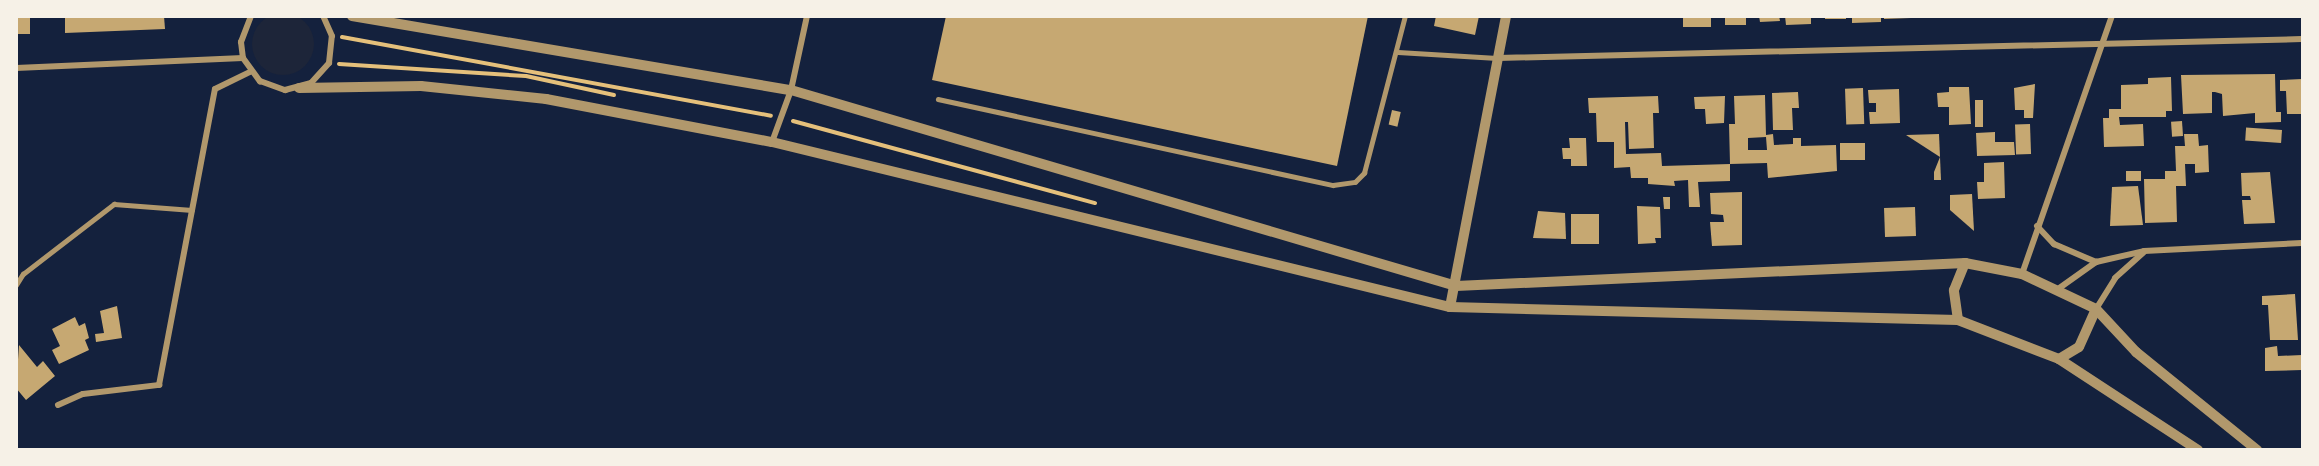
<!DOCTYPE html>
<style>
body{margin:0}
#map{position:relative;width:2319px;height:466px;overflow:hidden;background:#14213d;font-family:Spectral,serif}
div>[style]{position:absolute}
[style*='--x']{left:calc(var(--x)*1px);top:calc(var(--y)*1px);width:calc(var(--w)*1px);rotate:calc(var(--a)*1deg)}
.green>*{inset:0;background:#1d2539}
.round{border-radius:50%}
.building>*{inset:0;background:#c6a872;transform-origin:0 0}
.path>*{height:4px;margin:-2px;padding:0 2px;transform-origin:2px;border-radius:2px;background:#e5c07b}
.service>*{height:4.5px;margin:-2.25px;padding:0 2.25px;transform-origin:2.25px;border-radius:2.25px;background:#b1986c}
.minor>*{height:6px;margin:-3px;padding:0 3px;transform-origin:3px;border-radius:3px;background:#b1986c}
.tertiary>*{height:10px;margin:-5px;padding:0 5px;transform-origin:5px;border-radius:5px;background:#b1986c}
span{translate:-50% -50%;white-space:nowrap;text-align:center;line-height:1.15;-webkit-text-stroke:4.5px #f6f1e7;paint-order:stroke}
.frame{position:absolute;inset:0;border:18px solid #f6f1e7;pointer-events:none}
</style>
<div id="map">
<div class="green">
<div class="round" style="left:252px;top:13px;width:62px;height:62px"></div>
</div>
<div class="building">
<div style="left:16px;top:16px;width:14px;height:18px"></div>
<div style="clip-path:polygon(65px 16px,164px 16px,165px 29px,65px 33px)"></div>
<div style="clip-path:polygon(946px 16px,1368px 16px,1337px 166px,932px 80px)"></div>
<div style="clip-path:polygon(1436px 16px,1479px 16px,1475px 35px,1434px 26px)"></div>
<div style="left:1683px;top:16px;width:28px;height:11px"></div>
<div style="left:1725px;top:16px;width:21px;height:9px"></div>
<div style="clip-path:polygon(1759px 16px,1779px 16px,1780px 21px,1760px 22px)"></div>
<div style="clip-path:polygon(1785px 16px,1811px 16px,1811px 24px,1786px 25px)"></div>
<div style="left:1825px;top:16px;width:21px;height:3px"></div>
<div style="clip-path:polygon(1852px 16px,1881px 16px,1881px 22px,1852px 23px)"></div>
<div style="clip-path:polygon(1884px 16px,1911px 16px,1911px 18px,1884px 19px)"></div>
<div style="clip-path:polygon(2275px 74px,2276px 112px,2281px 112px,2281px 122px,2255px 123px,2255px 113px,2223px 116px,2222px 94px,2215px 92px,2212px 92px,2212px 113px,2183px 114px,2181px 75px)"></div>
<div style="clip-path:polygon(2171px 77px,2172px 111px,2166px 111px,2166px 117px,2119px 117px,2120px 125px,2143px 124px,2144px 146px,2104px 147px,2103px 118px,2109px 118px,2109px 109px,2121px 109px,2121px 85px,2148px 84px,2148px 78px)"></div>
<div style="clip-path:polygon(2302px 79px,2302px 114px,2287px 114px,2286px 91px,2280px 91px,2280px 80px)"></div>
<div style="clip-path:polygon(2035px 84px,2033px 118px,2024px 118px,2024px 110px,2015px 110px,2014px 88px)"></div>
<div style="clip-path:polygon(1949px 87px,1969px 87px,1971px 124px,1949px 125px,1949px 107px,1938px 107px,1937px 93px,1949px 92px)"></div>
<div style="left:1863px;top:88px;width:36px;height:18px;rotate:88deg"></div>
<div style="clip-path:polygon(1899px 89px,1900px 123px,1870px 124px,1869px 112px,1876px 112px,1876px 103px,1869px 103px,1868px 90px)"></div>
<div style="clip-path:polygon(1798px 92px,1799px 108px,1792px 108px,1793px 130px,1773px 130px,1772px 93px)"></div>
<div style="clip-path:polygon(evenodd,1765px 95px,1766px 135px,1773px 134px,1774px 145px,1793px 144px,1793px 138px,1801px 138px,1801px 146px,1836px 145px,1837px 171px,1768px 178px,1767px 163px,1730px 164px,1730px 181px,1698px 182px,1700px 207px,1689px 207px,1688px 180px,1674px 181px,1675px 186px,1648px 184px,1648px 178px,1631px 178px,1630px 167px,1614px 168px,1614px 142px,1597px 142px,1596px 113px,1589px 113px,1588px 98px,1658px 96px,1659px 113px,1653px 113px,1654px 148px,1629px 149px,1628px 122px,1625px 122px,1626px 154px,1661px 153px,1662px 166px,1730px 164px,1729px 124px,1735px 124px,1734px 96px,1765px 95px,1766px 137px,1767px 150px,1748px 150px,1748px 138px,1766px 137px)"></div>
<div style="clip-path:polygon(1725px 96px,1724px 123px,1706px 124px,1705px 109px,1695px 109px,1694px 97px)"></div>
<div style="left:1975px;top:100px;width:8px;height:27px"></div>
<div style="left:1392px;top:110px;width:9px;height:15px;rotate:13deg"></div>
<div style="left:2182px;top:121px;width:15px;height:11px;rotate:86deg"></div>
<div style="left:2030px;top:124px;width:30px;height:15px;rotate:88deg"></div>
<div style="left:2282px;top:130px;width:13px;height:36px;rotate:94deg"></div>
<div style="clip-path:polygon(1995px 132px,1995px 142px,2014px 142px,2015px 155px,1977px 156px,1976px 133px)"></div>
<div style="clip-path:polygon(1939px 134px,1940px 157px,1906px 135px)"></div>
<div style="clip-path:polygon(2184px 134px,2198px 134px,2199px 146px,2208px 145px,2209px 172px,2195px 173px,2195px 164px,2185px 164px,2186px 186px,2176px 186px,2177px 222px,2145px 223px,2144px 179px,2165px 179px,2165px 171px,2176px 171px,2175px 146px,2185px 146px)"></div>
<div style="clip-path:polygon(1569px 138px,1586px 138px,1587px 166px,1571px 166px,1571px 159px,1563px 159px,1562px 148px,1570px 148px)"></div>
<div style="left:1865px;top:143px;width:17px;height:25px;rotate:90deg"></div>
<div style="clip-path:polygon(1940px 157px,1941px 180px,1934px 180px,1934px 172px)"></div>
<div style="clip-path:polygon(2004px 162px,2005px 198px,1978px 199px,1977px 182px,1984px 182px,1984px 163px)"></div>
<div style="left:2141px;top:171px;width:10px;height:15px;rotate:90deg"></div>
<div style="clip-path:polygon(2270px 172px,2275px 223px,2244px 224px,2242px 200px,2251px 200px,2250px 196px,2242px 196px,2241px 173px)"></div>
<div style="clip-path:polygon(2138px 186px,2143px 225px,2110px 226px,2112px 187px)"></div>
<div style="clip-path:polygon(1742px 192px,1742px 245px,1712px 246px,1710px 222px,1724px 222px,1723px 215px,1711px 214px,1710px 193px)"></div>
<div style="clip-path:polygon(1972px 194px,1974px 231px,1950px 210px,1950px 195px)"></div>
<div style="clip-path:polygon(1663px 197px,1670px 197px,1670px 209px,1664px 209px)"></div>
<div style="clip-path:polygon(1637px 206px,1660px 207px,1661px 238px,1655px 238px,1656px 243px,1638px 244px)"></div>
<div style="left:1915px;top:207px;width:29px;height:31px;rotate:88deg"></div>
<div style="clip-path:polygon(1538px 211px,1565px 213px,1566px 239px,1533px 238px)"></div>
<div style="left:1571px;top:214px;width:28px;height:30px"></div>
<div style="clip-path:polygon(2295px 294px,2298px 340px,2270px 340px,2268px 305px,2262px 305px,2262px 296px)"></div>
<div style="clip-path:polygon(117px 306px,122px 338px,96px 342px,95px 334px,104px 333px,100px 311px)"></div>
<div style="clip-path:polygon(75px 317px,79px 326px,85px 323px,89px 338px,85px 340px,89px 350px,59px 364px,52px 350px,60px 346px,52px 329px)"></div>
<div style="clip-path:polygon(19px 345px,37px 367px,43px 361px,55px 376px,26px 400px,16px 388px)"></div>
<div style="clip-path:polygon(2277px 346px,2278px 356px,2302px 355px,2302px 370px,2265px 371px,2265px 348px)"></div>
</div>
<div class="path">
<div style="--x:342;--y:37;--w:436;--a:10.4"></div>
<div style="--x:339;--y:64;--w:187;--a:3.7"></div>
<div style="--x:526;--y:76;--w:90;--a:12.2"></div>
<div style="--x:793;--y:121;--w:313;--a:15.2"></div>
</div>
<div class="service">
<div style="--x:1398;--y:52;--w:99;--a:3.5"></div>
<div style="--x:938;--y:99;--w:404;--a:12.3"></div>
<div style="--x:1333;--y:185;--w:22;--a:-8"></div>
<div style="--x:1355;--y:182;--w:13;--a:-45"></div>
<div style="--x:1364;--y:173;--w:162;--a:-75.4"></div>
<div style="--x:16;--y:285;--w:13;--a:-58"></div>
<div style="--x:23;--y:274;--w:115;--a:-37.6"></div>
<div style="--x:114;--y:204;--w:78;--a:4.4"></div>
</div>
<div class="minor">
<div style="--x:251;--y:16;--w:28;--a:111"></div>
<div style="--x:241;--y:42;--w:16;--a:83"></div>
<div style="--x:243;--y:58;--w:29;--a:54"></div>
<div style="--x:260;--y:81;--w:27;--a:20"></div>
<div style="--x:285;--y:90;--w:27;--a:-15"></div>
<div style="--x:311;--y:83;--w:27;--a:-48"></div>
<div style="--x:329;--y:63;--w:27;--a:-84"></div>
<div style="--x:332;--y:36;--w:22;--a:-114"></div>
<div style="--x:1498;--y:58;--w:804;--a:-1.35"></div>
<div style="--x:16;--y:68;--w:227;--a:-2.5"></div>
<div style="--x:772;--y:142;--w:55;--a:-69.9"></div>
<div style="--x:791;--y:90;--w:76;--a:-77.8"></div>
<div style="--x:2037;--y:226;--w:25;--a:47"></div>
<div style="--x:2054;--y:244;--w:46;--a:23.2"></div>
<div style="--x:2022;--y:274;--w:273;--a:-70.8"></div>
<div style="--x:2058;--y:289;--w:47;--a:-35.4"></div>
<div style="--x:2096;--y:262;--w:49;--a:-12.9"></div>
<div style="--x:2144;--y:251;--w:158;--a:-2.9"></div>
<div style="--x:2096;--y:309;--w:36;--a:-58"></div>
<div style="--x:2115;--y:278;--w:39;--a:-42"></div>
<div style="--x:58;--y:405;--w:27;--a:-24"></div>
<div style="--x:83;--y:394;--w:77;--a:-6.8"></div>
<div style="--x:159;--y:385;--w:301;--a:-79.3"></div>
<div style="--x:215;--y:89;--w:39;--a:-26"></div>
</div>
<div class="tertiary">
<div style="--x:352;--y:16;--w:445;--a:9.6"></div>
<div style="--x:791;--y:90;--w:693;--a:16.42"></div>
<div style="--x:1456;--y:286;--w:510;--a:-2.59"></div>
<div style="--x:1965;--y:263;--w:58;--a:10.9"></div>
<div style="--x:2022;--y:274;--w:82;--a:25.3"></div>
<div style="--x:2096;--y:309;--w:59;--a:47.1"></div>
<div style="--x:2136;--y:352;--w:156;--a:39"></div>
<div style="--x:299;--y:88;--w:122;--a:-0.9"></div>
<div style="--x:421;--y:86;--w:126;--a:5.9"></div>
<div style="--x:546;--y:99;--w:230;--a:10.8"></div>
<div style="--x:772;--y:142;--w:698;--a:13.68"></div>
<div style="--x:1450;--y:307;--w:508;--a:1.47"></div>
<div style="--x:1958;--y:320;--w:108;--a:21.1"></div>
<div style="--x:2059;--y:359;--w:166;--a:33.2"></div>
<div style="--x:1450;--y:307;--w:296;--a:-79.1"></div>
<div style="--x:1958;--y:320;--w:30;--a:-98"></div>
<div style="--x:1954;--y:290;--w:29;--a:-68"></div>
<div style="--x:2059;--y:359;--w:23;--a:-31"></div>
<div style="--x:2079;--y:347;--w:42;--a:-65.9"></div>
</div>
<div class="frame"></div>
</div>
